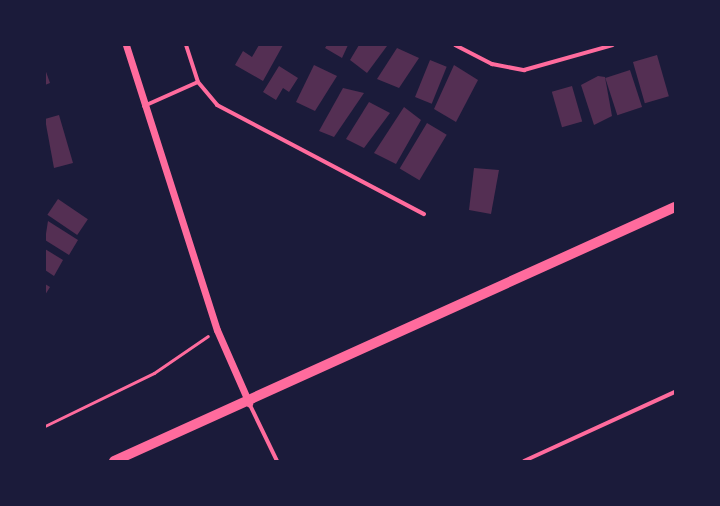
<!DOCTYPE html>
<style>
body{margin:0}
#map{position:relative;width:720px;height:506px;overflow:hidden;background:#1b1b3a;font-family:Helvetica,sans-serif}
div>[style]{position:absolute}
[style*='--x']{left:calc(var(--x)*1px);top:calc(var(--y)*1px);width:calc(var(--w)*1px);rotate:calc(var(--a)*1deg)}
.building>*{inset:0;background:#542f53;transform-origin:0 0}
.path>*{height:2.5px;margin:-1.25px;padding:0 1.25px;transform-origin:1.25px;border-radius:1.25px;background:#ff6b9d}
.minor>*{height:4px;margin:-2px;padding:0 2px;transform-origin:2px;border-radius:2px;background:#ff6b9d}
.tertiary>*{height:7px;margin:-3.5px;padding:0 3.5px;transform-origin:3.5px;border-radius:3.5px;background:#ff6b9d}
.primary>*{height:10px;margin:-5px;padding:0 5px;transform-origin:5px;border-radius:5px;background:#ff6b9d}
span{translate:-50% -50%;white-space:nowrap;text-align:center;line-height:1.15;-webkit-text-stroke:4px #1b1b3a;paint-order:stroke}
.frame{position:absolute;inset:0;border:46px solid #1b1b3a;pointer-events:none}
</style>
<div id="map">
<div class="building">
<div style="clip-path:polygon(259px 45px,283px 45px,263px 81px,235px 65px,243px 51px,252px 57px)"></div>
<div style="clip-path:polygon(327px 45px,348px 45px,342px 58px,325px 48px)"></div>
<div style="clip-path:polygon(359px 45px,387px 46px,367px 73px,350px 60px)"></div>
<div style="clip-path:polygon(397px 48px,419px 58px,399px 88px,377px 79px)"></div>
<div style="left:657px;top:55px;width:43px;height:25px;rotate:74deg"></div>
<div style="left:430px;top:60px;width:18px;height:40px;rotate:22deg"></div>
<div style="clip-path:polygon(314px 65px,337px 76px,315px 111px,296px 102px)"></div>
<div style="clip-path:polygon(454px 65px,478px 80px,456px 122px,434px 109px)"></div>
<div style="clip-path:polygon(279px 66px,298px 78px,289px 92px,283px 88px,276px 100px,263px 92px)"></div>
<div style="clip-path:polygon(45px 69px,50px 83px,45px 85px)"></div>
<div style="left:630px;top:70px;width:39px;height:26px;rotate:72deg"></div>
<div style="clip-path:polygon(598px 76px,605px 77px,612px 116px,594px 125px,581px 85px)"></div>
<div style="left:572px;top:86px;width:37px;height:21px;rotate:74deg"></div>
<div style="clip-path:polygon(343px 88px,364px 93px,334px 137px,319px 131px)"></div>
<div style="clip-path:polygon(369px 102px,390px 113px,364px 148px,346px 139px)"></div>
<div style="clip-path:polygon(404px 107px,421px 120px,396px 164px,374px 153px)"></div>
<div style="clip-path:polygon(59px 115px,73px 163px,54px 168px,45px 119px)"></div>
<div style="left:427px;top:123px;width:23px;height:53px;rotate:31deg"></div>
<div style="clip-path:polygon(474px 168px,499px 170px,491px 214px,469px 210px)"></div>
<div style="left:58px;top:199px;width:36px;height:19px;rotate:34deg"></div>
<div style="clip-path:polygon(48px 221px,78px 240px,69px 255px,45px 240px)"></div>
<div style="clip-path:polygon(45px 249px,63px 260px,54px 276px,45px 270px)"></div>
<div style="clip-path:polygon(45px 284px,50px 287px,45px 295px)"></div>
</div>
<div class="path">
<div style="--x:45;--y:426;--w:121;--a:-25.9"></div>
<div style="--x:154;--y:373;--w:65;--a:-34.4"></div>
</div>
<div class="minor">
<div style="--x:186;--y:45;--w:39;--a:72"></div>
<div style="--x:198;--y:82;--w:30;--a:50"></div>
<div style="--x:217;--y:105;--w:234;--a:27.8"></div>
<div style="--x:455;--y:45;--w:42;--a:27.2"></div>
<div style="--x:492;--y:64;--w:33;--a:11"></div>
<div style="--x:524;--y:70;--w:92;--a:-15.7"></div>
<div style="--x:144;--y:106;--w:59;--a:-24"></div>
<div style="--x:249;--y:403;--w:64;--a:64.2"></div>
<div style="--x:524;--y:461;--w:166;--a:-24.6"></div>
</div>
<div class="tertiary">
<div style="--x:126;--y:45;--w:299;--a:72.3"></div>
<div style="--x:217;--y:330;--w:80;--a:66.3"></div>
</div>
<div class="primary">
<div style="--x:114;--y:461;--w:616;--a:-24.36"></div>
</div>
<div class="frame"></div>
</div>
